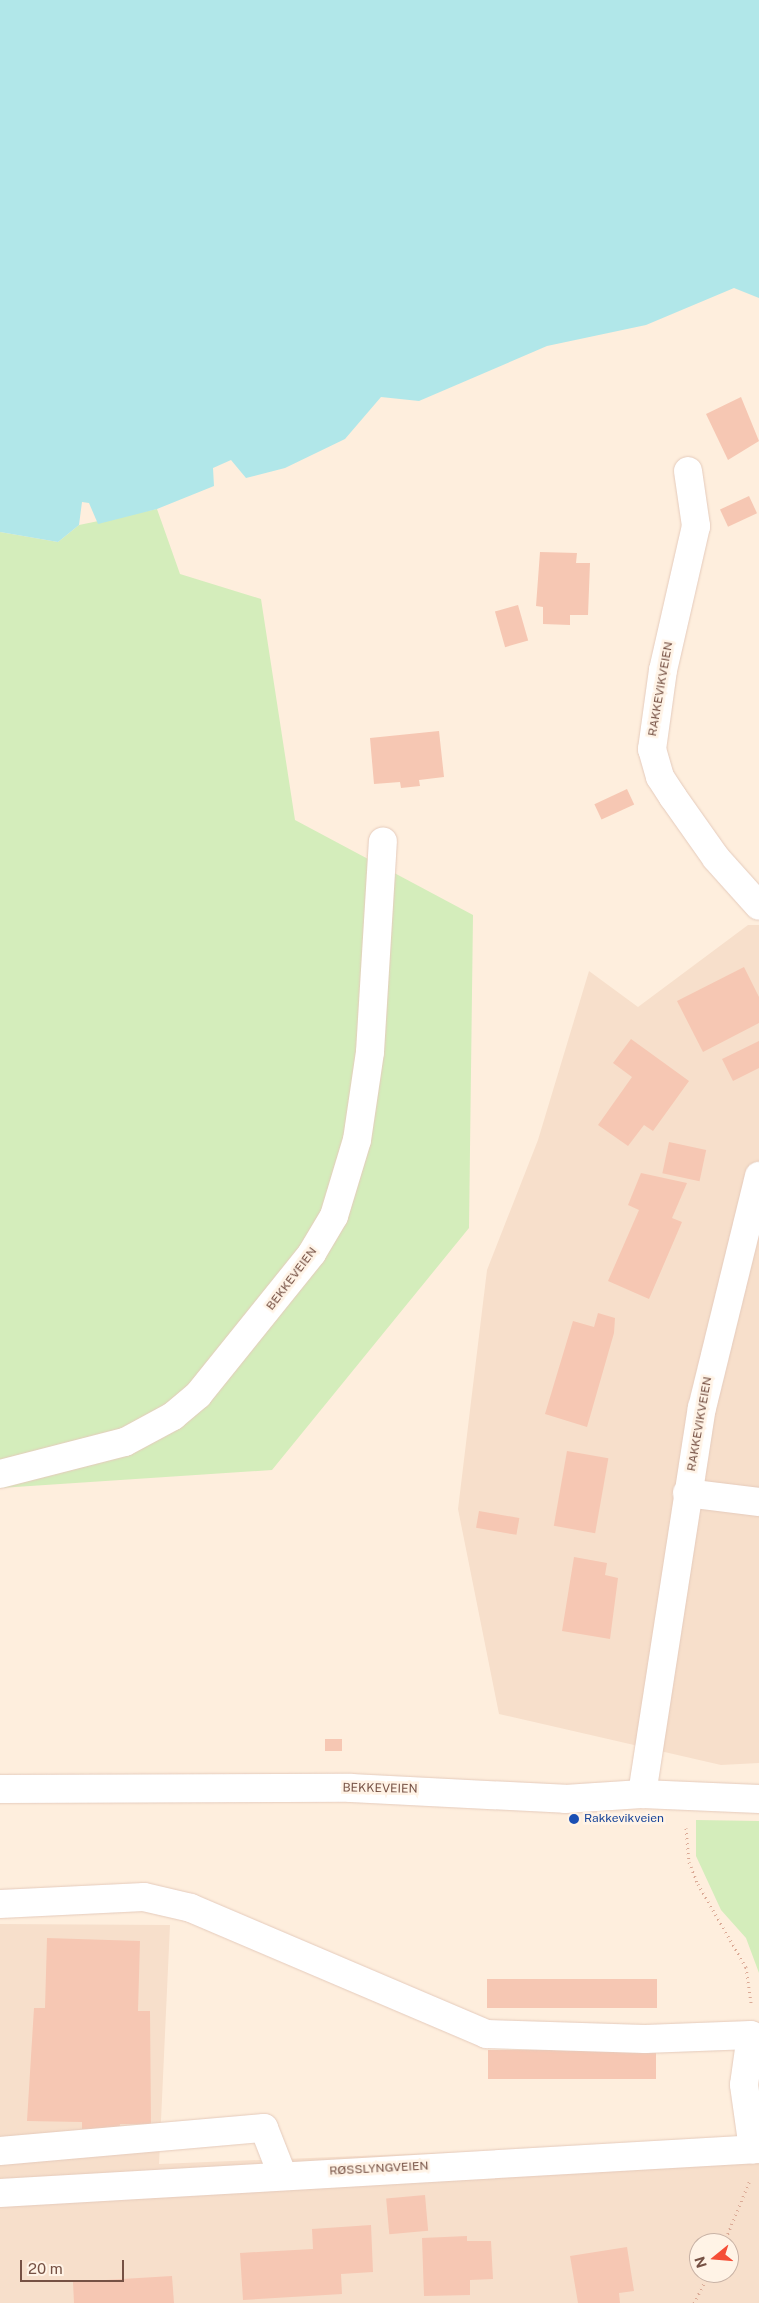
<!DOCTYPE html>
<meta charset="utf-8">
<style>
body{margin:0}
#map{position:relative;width:759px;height:2303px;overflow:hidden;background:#feeedd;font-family:"Public Sans",sans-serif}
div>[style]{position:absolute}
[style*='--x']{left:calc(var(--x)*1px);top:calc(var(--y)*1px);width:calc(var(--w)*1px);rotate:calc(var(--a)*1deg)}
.residential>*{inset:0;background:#f7dfcb}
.green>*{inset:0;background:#d4edbb}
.water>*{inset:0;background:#b1e7e9}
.building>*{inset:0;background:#f6c7b3;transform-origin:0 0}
.path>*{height:3px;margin-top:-1.5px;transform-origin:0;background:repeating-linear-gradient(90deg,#dbaa96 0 1px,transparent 0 5px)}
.roads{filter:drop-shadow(0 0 1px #e5cbbc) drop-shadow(0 0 1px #e5cbbc)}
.minor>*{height:28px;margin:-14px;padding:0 14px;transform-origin:14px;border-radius:14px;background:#fff}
.dots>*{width:14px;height:14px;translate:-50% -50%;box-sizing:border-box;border:2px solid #fff3e6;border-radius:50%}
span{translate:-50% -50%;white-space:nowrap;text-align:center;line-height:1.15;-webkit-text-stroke:5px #fff3e6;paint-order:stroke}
.street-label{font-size:12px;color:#765144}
.transit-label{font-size:12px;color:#164399}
.left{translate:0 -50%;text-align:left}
.north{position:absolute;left:689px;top:2233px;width:50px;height:50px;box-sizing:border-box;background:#fff3e6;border:1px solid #c8b2a5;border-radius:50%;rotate:253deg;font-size:14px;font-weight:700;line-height:20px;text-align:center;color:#765144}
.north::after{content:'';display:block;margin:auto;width:18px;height:22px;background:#f54d36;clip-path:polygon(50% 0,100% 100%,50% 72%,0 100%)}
.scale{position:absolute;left:20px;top:2260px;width:104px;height:22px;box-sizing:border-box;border:2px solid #765144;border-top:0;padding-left:6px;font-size:15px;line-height:18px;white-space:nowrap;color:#765144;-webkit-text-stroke:4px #fff3e6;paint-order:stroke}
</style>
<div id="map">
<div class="residential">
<div style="clip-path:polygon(748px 925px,759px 925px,759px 1763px,721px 1765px,499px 1714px,458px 1509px,487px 1270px,538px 1140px,589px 971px,638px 1007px)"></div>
<div style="clip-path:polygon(evenodd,0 1924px,170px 1925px,159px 2164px,759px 2140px,759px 2303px,0 2303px,0 1924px,699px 2243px,729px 2243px,729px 2273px,699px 2273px,699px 2243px)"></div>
</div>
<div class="green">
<div style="clip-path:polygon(157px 509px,180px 574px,261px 599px,295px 820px,473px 915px,469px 1228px,272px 1470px,0 1488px,0 532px,58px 542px,79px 525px)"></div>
<div style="clip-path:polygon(696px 1820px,759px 1821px,759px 1973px,746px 1938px,721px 1910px,696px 1856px)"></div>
</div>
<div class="water">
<div style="clip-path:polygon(0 0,759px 0,759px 298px,734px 288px,646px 325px,547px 346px,419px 401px,381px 397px,345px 439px,285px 468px,246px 478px,231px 460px,213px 468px,214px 486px,157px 509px,98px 524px,89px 503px,82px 502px,79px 525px,58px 542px,0 532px)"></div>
</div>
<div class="building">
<div style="clip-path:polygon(741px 397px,759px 441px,728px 460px,706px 414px)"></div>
<div style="left:749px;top:496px;width:19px;height:32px;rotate:65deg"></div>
<div style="clip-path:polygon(540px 552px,577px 553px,576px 563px,590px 563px,588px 615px,570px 615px,570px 625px,543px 624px,543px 607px,536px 606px)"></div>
<div style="left:518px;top:605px;width:37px;height:24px;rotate:74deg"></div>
<div style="clip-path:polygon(439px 731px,444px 777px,419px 780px,420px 786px,401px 788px,400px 782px,374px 784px,370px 738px)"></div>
<div style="left:627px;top:789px;width:17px;height:36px;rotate:65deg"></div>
<div style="clip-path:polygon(744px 967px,759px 997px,759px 1023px,703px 1052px,677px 1001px)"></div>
<div style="clip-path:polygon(631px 1039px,689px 1081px,653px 1131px,644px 1125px,628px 1146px,598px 1125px,632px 1077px,613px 1063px)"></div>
<div style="clip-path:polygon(759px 1041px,759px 1068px,733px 1081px,722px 1059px)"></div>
<div style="left:669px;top:1142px;width:38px;height:32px;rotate:12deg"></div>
<div style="clip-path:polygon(641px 1173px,687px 1183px,672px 1218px,682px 1222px,649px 1299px,608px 1281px,639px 1210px,628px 1205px)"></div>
<div style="clip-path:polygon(598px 1313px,615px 1318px,614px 1333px,587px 1427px,545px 1414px,573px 1321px,594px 1327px)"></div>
<div style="left:567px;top:1451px;width:42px;height:76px;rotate:10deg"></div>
<div style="left:479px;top:1511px;width:41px;height:17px;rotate:10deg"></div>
<div style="clip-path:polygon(574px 1557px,607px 1563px,605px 1575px,618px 1578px,610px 1639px,562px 1631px)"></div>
<div style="left:325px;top:1739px;width:17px;height:12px"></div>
<div style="clip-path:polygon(47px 1938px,140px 1941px,138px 2011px,150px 2011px,151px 2124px,120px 2124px,119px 2130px,82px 2129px,82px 2122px,27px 2121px,34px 2008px,45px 2008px)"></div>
<div style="left:657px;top:1979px;width:29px;height:170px;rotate:90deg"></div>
<div style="left:656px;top:2050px;width:29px;height:168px;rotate:90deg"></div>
<div style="left:425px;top:2195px;width:36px;height:39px;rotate:85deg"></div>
<div style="clip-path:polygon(371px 2225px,373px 2272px,341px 2274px,342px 2294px,243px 2300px,240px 2253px,313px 2249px,312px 2229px)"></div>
<div style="clip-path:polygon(467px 2236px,467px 2241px,491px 2241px,493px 2279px,470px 2280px,470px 2295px,424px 2296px,422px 2238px)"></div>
<div style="clip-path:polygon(627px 2247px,634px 2291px,619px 2293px,620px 2303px,578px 2303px,570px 2256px)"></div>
<div style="clip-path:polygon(172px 2276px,174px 2303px,74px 2303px,73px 2282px)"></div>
</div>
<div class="path">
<div style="--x:686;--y:1828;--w:34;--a:85"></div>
<div style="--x:689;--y:1862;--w:24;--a:68"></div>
<div style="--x:698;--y:1884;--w:96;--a:60"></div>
<div style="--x:746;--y:1967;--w:37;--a:82"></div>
<div style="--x:724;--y:2243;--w:68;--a:-67.6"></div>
<div style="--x:694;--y:2303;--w:34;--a:-63"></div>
</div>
<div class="roads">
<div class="minor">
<div style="--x:688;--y:471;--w:56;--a:81.7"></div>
<div style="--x:696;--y:526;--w:148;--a:102.9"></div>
<div style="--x:663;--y:670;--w:80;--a:97.9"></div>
<div style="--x:652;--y:749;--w:29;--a:74"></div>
<div style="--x:660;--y:777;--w:24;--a:57"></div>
<div style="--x:673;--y:797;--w:75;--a:54.8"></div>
<div style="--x:716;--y:858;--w:64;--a:48.1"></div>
<div style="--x:0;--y:1474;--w:129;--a:-14.4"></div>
<div style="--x:125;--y:1442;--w:55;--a:-28.4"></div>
<div style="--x:173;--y:1416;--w:33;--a:-40"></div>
<div style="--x:198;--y:1395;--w:182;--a:-51.2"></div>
<div style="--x:312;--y:1253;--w:43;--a:-59.3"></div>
<div style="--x:334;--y:1216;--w:79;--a:-73.2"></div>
<div style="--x:357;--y:1140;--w:89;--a:-81.6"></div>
<div style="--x:370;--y:1052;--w:211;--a:-86.5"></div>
<div style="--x:687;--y:1493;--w:73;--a:7.1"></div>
<div style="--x:0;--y:1789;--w:351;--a:-0.2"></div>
<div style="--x:351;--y:1788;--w:214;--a:2.9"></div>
<div style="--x:565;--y:1799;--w:77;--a:-3.7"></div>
<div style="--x:642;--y:1794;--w:117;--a:2.4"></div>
<div style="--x:642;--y:1794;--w:391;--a:-81.2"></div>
<div style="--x:702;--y:1408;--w:239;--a:-76.2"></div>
<div style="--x:0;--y:1904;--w:144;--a:-2.8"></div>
<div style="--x:144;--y:1897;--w:48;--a:13.2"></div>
<div style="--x:191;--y:1908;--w:321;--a:23.1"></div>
<div style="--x:486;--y:2034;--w:159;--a:1.8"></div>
<div style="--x:645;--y:2039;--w:106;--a:-2.2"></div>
<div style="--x:751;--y:2035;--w:50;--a:98"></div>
<div style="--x:744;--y:2085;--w:65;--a:82"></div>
<div style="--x:0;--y:2151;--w:265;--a:-5"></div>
<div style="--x:264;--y:2128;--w:49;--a:68.6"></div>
<div style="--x:0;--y:2193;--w:760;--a:-3.32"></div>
</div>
</div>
<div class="dots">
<div style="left:574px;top:1819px;background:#1a4fb4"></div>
</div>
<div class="street-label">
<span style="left:661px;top:689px;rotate:-80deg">RAKKEVIKVEIEN</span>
<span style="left:292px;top:1279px;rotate:-53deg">BEKKEVEIEN</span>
<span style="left:700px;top:1424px;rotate:-80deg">RAKKEVIKVEIEN</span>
<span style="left:380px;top:1789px;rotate:1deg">BEKKEVEIEN</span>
<span style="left:379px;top:2169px;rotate:-3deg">RØSSLYNGVEIEN</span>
</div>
<div class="transit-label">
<span class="left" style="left:584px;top:1819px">Rakkevikveien</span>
</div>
<div class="north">N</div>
<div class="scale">20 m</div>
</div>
